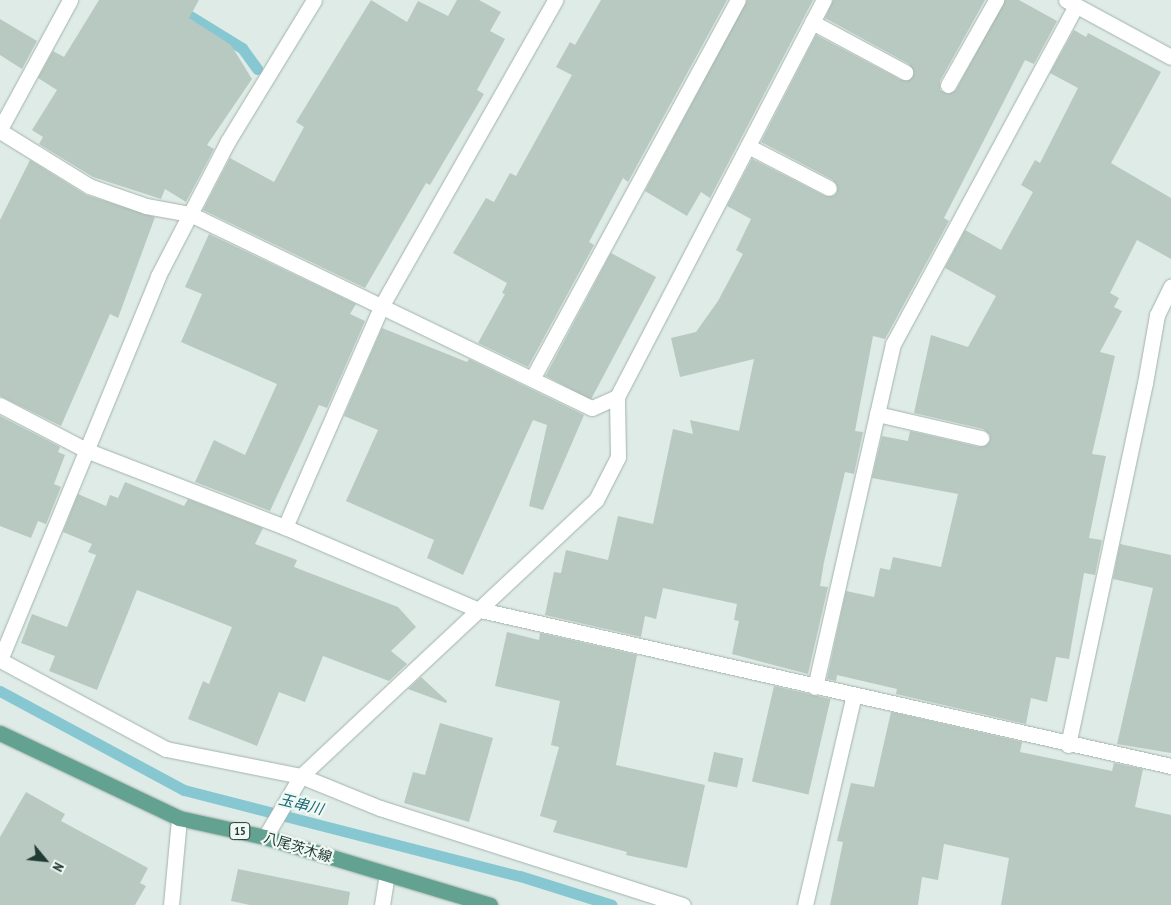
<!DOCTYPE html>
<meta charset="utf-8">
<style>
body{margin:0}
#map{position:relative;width:1171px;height:905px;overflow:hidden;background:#dfebe6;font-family:"PT Sans Narrow","Noto Sans JP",sans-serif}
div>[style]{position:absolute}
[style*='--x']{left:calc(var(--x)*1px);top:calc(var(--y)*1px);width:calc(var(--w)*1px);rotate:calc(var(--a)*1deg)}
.stream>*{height:11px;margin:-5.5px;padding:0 5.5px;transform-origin:5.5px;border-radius:5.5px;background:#86c7d2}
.building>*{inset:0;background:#b8c9c1;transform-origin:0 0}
.roads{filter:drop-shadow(0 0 1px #a2b3ad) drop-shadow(0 0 1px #a2b3ad)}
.minor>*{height:15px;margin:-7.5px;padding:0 7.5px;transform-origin:7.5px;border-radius:7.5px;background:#fff}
.major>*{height:15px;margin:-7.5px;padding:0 7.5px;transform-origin:7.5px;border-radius:7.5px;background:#63a290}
span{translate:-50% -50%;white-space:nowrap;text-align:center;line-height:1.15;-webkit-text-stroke:4.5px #f0f8f4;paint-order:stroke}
.shield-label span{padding:1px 4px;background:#f0f8f4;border:1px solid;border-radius:4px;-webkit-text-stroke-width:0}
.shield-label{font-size:12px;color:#203b34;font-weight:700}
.street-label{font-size:14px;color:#203b34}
.water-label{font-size:15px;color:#196a78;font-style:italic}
.north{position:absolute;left:20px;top:835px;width:50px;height:50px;-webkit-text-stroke:4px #f0f8f4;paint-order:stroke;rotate:118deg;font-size:14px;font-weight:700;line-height:20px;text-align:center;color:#203b34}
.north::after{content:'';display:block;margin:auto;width:18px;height:22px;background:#203b34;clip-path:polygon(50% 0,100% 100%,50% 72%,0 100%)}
</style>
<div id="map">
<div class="stream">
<div style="--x:164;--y:0;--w:92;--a:31.6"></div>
<div style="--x:242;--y:48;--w:26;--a:54"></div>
<div style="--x:0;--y:691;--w:209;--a:28.3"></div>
<div style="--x:184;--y:790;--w:347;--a:14.4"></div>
<div style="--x:520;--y:876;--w:96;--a:17.5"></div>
</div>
<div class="building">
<div style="clip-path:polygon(99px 0,199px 0,189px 18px,231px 45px,252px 79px,207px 145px,214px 149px,186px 202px,165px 189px,161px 199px,93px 177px,39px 144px,43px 137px,32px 130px,57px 90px,38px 78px,53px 51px,64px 57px)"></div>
<div style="clip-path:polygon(371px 0,407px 22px,418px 1px,448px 16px,457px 0,479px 0,501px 12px,490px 31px,505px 39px,477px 90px,484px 94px,430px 185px,426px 183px,365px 288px,203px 210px,230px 158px,274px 182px,304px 127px,296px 122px)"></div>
<div style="clip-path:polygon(601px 0,727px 0,628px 182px,623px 178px,589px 242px,594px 245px,528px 367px,478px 343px,505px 294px,502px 293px,507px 283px,453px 253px,486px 198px,494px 202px,510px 173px,516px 176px,572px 75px,556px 67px,570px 42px,575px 45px)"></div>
<div style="clip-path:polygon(747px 0,813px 0,710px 198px,701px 192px,687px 216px,645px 191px)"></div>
<div style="clip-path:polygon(833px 0,985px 0,940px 81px,940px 90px,948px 94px,956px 90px,1005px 0,1019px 0,1057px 21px,1034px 64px,1025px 60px,944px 218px,949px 221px,885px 339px,873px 336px,855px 431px,863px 432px,854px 474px,845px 472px,824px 562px,820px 586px,828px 587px,808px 674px,732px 654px,739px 621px,734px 620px,737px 604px,663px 588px,656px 619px,645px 616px,641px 637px,545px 615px,554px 572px,561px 573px,566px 550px,608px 560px,618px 516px,653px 524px,673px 429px,693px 434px,690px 420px,739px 431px,754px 359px,680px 377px,671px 338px,696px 332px,718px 301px,743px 254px,736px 250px,751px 219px,727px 206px,752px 159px,825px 196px,834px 196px,837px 192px,833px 180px,761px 142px,816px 35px,901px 80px,909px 80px,913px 76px,909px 64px,825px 18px)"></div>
<div style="clip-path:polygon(0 19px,37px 41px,22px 69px,0 55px)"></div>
<div style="clip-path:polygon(1074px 30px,1086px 37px,1088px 33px,1161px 72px,1111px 163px,1171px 198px,1171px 259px,1137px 240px,1110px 293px,1119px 298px,1114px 307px,1122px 311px,1100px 352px,1115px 356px,1092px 454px,1106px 456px,1089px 538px,1102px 540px,1095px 575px,1084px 573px,1069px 659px,1056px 657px,1047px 702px,1031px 698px,1026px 724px,896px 694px,897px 689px,837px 675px,836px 681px,827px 679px,846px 591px,874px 597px,880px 568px,890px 570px,893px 557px,941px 567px,958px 494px,872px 478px,882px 436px,908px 441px,910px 431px,979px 447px,990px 441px,990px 435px,983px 429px,914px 413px,931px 335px,968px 347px,996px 296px,945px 268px,965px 230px,1001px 250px,1033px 192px,1021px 185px,1035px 160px,1040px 163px,1078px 88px,1050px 73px)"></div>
<div style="clip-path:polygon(30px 160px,86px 195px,155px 217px,118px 318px,110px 314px,61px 426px,0 396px,0 220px)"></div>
<div style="clip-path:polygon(209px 234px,356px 304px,350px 314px,365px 321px,327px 408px,319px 405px,270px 511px,195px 482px,214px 440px,245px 455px,277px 384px,181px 342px,202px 294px,185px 287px)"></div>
<div style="left:611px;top:253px;width:51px;height:139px;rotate:28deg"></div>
<div style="clip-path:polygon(382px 328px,467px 362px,469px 359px,584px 415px,543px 510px,529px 506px,547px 425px,533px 420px,463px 575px,427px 558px,434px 540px,346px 501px,378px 430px,344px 416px)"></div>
<div style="clip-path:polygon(0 416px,60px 447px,58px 452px,65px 455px,54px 484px,61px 487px,46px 524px,38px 521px,31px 538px,0 526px)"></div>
<div style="clip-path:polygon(125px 482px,184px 506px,188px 499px,263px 528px,255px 544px,297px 560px,294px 567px,398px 607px,416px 627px,391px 651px,407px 664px,389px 681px,323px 656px,305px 702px,279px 692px,257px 746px,188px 719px,203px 681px,209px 684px,232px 627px,137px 590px,97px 690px,49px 671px,55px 656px,21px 643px,32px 614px,67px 627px,96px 555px,88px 552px,92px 544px,63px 532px,78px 494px,106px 506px,110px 495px,118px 498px)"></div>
<div style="clip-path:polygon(1120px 544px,1171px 555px,1171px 753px,1117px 744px,1153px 588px,1113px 579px)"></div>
<div style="clip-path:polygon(507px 632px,539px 640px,540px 633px,637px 655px,616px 765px,705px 785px,687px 868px,626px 855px,627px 852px,553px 832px,557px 821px,540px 816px,559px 747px,551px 745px,560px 701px,495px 686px)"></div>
<div style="clip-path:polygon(421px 677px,447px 701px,446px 703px,408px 689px)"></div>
<div style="left:774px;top:686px;width:58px;height:98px;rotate:13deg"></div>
<div style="clip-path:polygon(891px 712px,1022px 742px,1020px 752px,1112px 771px,1114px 763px,1143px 769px,1135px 807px,1171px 815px,1171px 905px,1001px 905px,1009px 858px,944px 844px,938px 880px,922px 877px,918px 905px,830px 905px,843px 842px,837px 841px,851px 783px,874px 787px)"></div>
<div style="clip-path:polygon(440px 723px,493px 738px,469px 822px,404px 803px,413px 772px,425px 775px)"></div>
<div style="left:714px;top:752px;width:30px;height:30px;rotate:12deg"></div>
<div style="clip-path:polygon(26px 792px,65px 814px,61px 821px,148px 868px,140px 883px,146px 886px,135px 905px,0 905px,0 837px)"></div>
<div style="clip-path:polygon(238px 869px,350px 892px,348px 905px,250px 905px,231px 901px)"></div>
</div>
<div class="roads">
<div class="minor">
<div style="--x:1066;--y:0;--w:119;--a:28.5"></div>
<div style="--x:812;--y:22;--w:106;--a:28.3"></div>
<div style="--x:948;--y:85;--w:98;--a:-60.5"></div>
<div style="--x:0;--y:129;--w:147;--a:-61.5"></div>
<div style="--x:0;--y:131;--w:105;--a:31.7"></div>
<div style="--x:89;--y:186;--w:60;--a:19.3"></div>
<div style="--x:146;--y:206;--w:45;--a:10.3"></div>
<div style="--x:190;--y:214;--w:446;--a:25.8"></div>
<div style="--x:592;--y:408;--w:27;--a:-24"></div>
<div style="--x:748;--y:146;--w:91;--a:27.4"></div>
<div style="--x:532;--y:379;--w:431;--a:-61.5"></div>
<div style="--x:0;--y:405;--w:99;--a:27.6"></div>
<div style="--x:88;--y:451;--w:211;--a:21.1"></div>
<div style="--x:285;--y:527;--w:208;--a:23.2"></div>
<div style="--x:476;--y:609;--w:713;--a:12.73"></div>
<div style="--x:877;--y:414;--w:107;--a:13"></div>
<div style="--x:285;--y:527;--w:242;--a:-66.4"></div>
<div style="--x:382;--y:305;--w:351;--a:-60.4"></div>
<div style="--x:0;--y:660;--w:415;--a:-67.6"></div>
<div style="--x:158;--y:276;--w:152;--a:-62.6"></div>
<div style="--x:228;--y:141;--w:165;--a:-58.6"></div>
<div style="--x:0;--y:660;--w:188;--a:28.2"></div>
<div style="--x:166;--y:749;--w:138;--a:11.3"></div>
<div style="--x:301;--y:776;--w:85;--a:22.1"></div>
<div style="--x:380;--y:808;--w:318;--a:17.8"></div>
<div style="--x:815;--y:687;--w:352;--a:-77.2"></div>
<div style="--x:893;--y:344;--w:384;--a:-61.6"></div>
<div style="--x:1068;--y:745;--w:370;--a:-78"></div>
<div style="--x:1145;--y:383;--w:69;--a:-80"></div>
<div style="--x:1157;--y:315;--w:32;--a:-64"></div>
<div style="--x:265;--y:837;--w:71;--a:-59.5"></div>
<div style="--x:301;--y:776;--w:404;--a:-43.1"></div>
<div style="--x:596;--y:500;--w:48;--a:-62.9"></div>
<div style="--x:618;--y:457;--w:60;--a:-91"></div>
<div style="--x:617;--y:397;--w:448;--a:-62.5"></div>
<div style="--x:171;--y:905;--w:87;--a:-84.7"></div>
<div style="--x:382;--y:905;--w:31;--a:-81"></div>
<div style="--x:805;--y:905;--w:216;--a:-76.9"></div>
</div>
<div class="major">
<div style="--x:0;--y:733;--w:198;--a:25.4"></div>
<div style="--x:179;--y:818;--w:88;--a:12.5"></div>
<div style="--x:265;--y:837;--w:235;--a:16.8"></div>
</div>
</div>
<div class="shield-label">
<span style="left:240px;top:831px">15</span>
</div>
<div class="street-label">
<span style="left:298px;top:847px;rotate:17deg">八尾茨木線</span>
</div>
<div class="water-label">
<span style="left:301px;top:804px;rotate:14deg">玉串川</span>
</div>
<div class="north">N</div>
</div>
